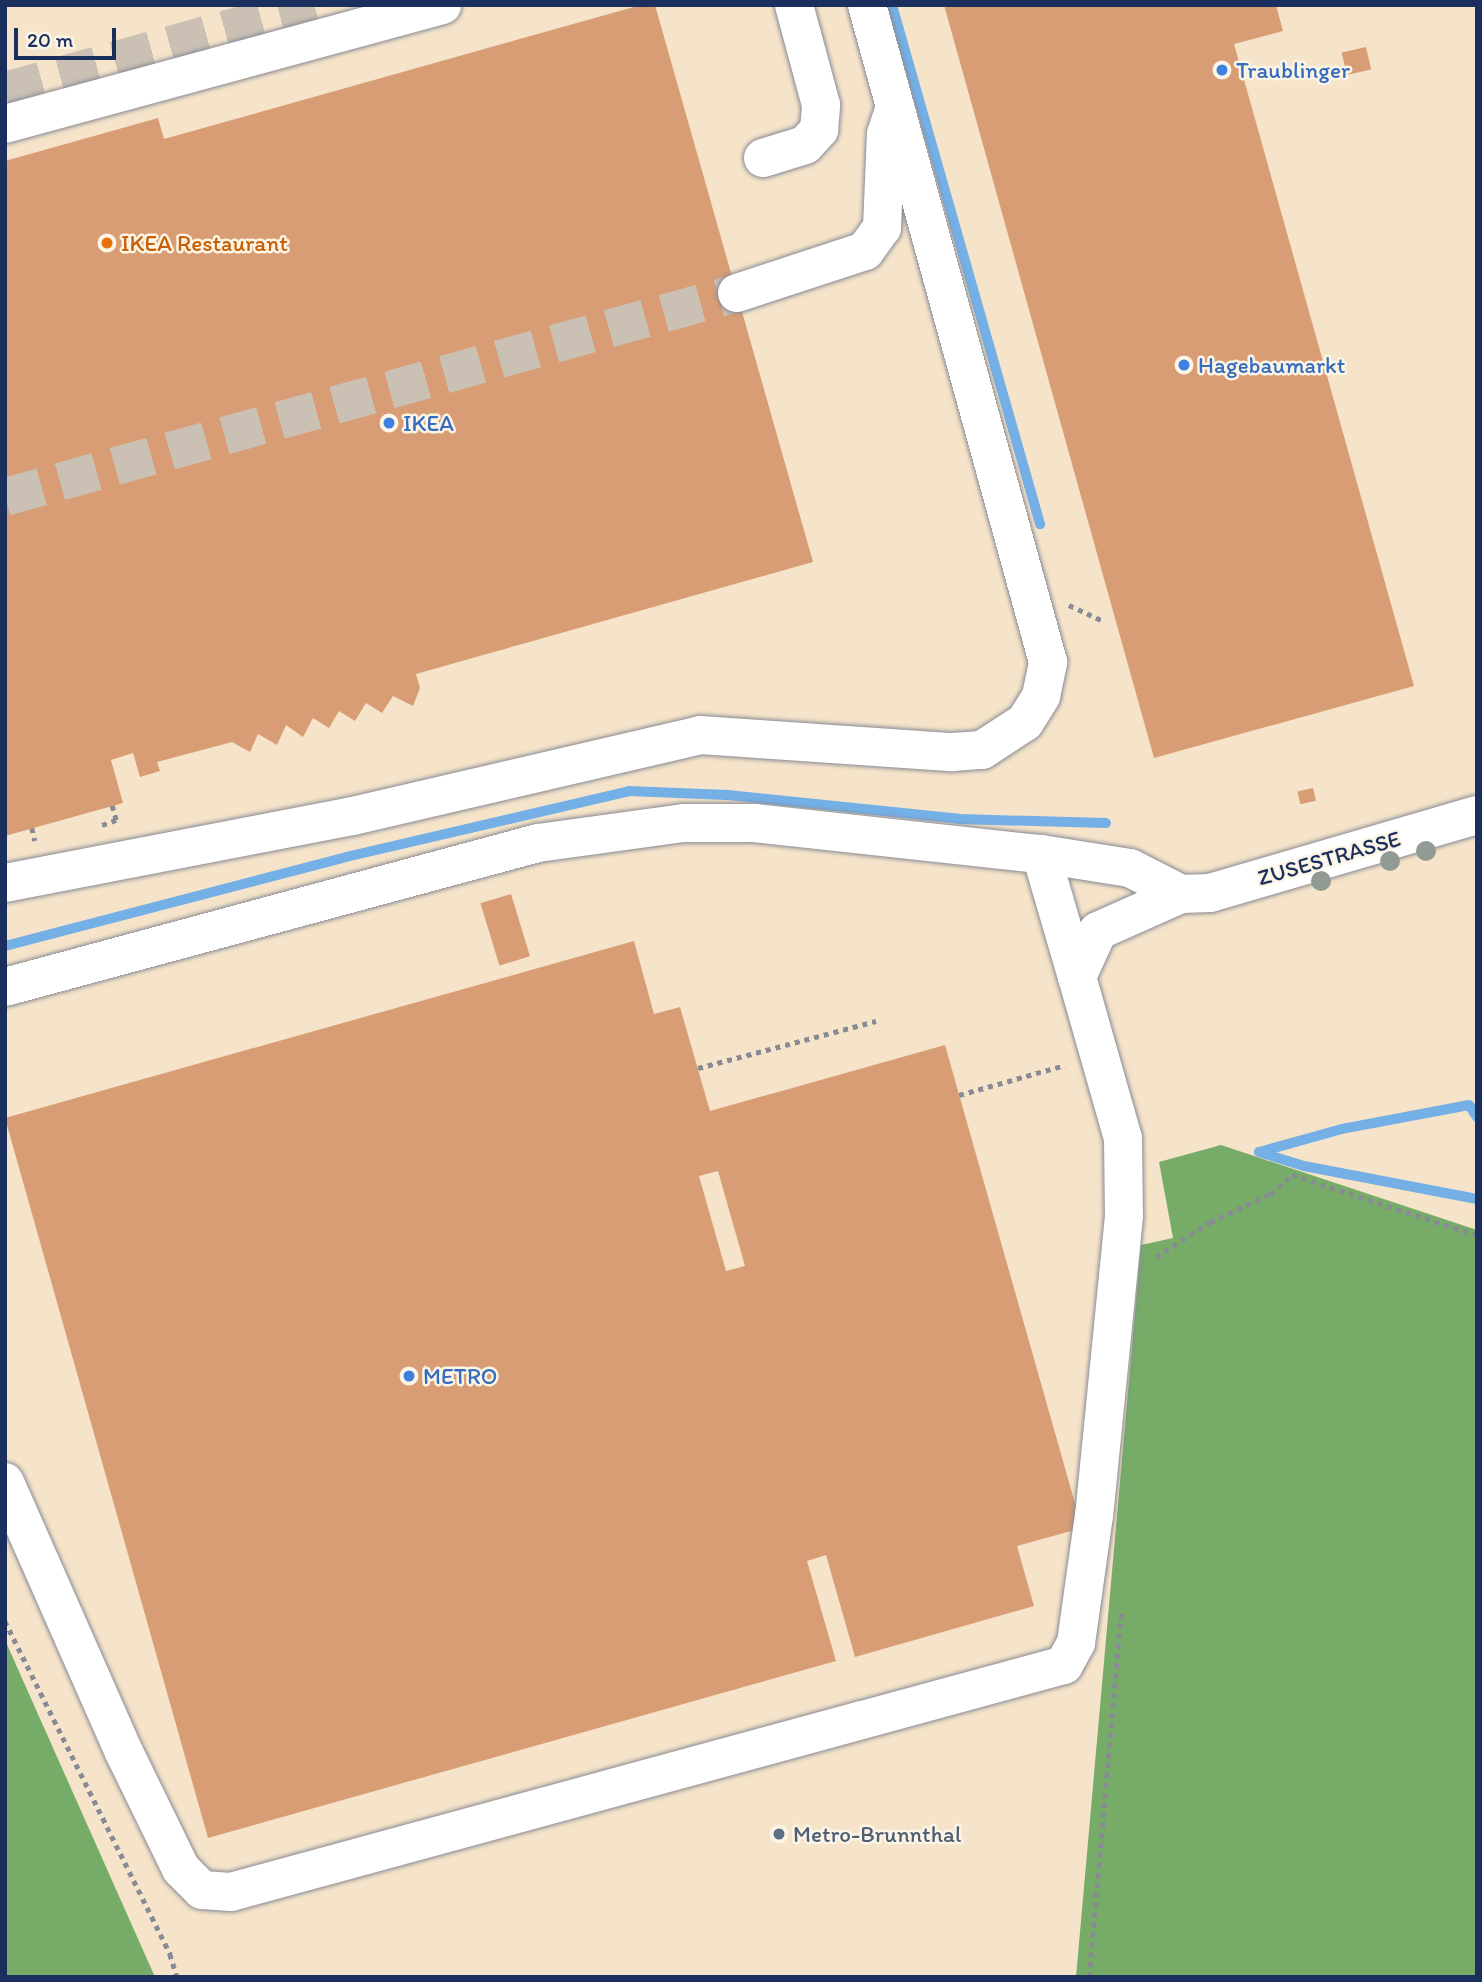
<!DOCTYPE html>
<style>
body{margin:0}
#map{position:relative;width:1482px;height:1982px;overflow:hidden;background:#f6e4ca;font-family:Itim,sans-serif}
div>[style]{position:absolute}
[style*='--x']{left:calc(var(--x)*1px);top:calc(var(--y)*1px);width:calc(var(--w)*1px);rotate:calc(var(--a)*1deg)}
.forest>*{inset:0;background:#76ac68}
.stream>*{height:10px;margin:-5px;padding:0 5px;transform-origin:5px;border-radius:5px;background:#74b0e6}
.building>*{inset:0;background:#d89d74;transform-origin:0 0}
.minor-tunnel>*{height:38px;margin-top:-19px;transform-origin:0;background:repeating-linear-gradient(90deg,#cac0b4 0 38px,transparent 0 57px)}
.path>*{height:4.5px;margin-top:-2.25px;transform-origin:0;background:repeating-linear-gradient(90deg,#888a94 0 5px,transparent 0 10px)}
.roads{filter:drop-shadow(0 0 2px #888a94) drop-shadow(0 0 2px #888a94)}
.minor>*{height:38px;margin:-19px;padding:0 19px;transform-origin:19px;border-radius:19px;background:#fff}
.trees>*{width:20px;height:20px;margin:-10px;border-radius:50%;background:#919a93}
.dots>*{width:19px;height:19px;translate:-50% -50%;box-sizing:border-box;border:4px solid #fcf5e5;border-radius:50%}
span{translate:-50% -50%;white-space:nowrap;text-align:center;line-height:1.15;-webkit-text-stroke:5px #fcf5e5;paint-order:stroke}
.shop-label{font-size:23px;color:#366cbe}
.left{translate:0 -50%;text-align:left}
.food-label{font-size:23px;color:#c56008}
.street-label{font-size:23px;color:#1b2f5e}
.service-label{font-size:23px;color:#4e5e75}
.frame{position:absolute;inset:0;border:7px solid #1b2f5e;pointer-events:none}
.scale{position:absolute;left:14px;top:28px;width:102px;height:32px;box-sizing:border-box;border:4px solid #1b2f5e;border-top:0;padding-left:9px;font-size:21px;line-height:24px;white-space:nowrap;color:#1b2f5e;-webkit-text-stroke:5px #fcf5e5;paint-order:stroke}
</style>
<div id="map">
<div class="forest">
<div style="clip-path:polygon(1221px 1145px,1477px 1230px,1477px 1977px,1076px 1977px,1141px 1245px,1173px 1238px,1159px 1162px)"></div>
<div style="clip-path:polygon(5px 1640px,155px 1977px,5px 1977px)"></div>
</div>
<div class="stream">
<div style="--x:892;--y:5;--w:540;--a:74.08"></div>
<div style="--x:5;--y:946;--w:352;--a:-14.6"></div>
<div style="--x:346;--y:857;--w:291;--a:-13.1"></div>
<div style="--x:629;--y:791;--w:99;--a:2.3"></div>
<div style="--x:728;--y:795;--w:232;--a:5.9"></div>
<div style="--x:959;--y:819;--w:147;--a:1.6"></div>
<div style="--x:1477;--y:1117;--w:14;--a:-124"></div>
<div style="--x:1469;--y:1105;--w:129;--a:169.3"></div>
<div style="--x:1342;--y:1129;--w:86;--a:164.5"></div>
<div style="--x:1259;--y:1152;--w:47;--a:17.3"></div>
<div style="--x:1304;--y:1166;--w:176;--a:10.8"></div>
</div>
<div class="building">
<div style="clip-path:polygon(641px 5px,655px 5px,813px 562px,416px 674px,420px 688px,413px 706px,393px 696px,382px 713px,366px 703px,355px 721px,339px 711px,329px 728px,313px 718px,303px 737px,286px 725px,277px 745px,258px 734px,250px 752px,232px 742px,157px 762px,160px 771px,140px 777px,133px 753px,111px 760px,123px 803px,5px 836px,5px 161px,158px 118px,164px 139px)"></div>
<div style="clip-path:polygon(944px 5px,1276px 5px,1283px 31px,1234px 44px,1414px 686px,1154px 758px)"></div>
<div style="left:1366px;top:47px;width:23px;height:25px;rotate:77deg"></div>
<div style="left:1313px;top:788px;width:13px;height:16px;rotate:77deg"></div>
<div style="left:511px;top:894px;width:65px;height:32px;rotate:73deg"></div>
<div style="clip-path:polygon(evenodd,634px 941px,654px 1014px,680px 1007px,710px 1111px,945px 1045px,1082px 1528px,1017px 1546px,1034px 1606px,855px 1657px,826px 1555px,807px 1561px,836px 1661px,208px 1838px,5px 1118px,634px 941px,718px 1171px,745px 1266px,726px 1271px,699px 1176px,718px 1171px)"></div>
</div>
<div class="minor-tunnel">
<div style="--x:5;--y:91;--w:321;--a:-15.6"></div>
<div style="--x:5;--y:497;--w:760;--a:-15.57"></div>
</div>
<div class="path">
<div style="--x:1069;--y:605;--w:38;--a:25"></div>
<div style="--x:102;--y:825;--w:15;--a:-20"></div>
<div style="--x:116;--y:820;--w:15;--a:-106"></div>
<div style="--x:32;--y:828;--w:13;--a:77"></div>
<div style="--x:698;--y:1068;--w:184;--a:-14.8"></div>
<div style="--x:959;--y:1095;--w:110;--a:-15.8"></div>
<div style="--x:1156;--y:1257;--w:64;--a:-32.9"></div>
<div style="--x:1210;--y:1222;--w:66;--a:-25"></div>
<div style="--x:1270;--y:1194;--w:29;--a:-41"></div>
<div style="--x:1292;--y:1175;--w:194;--a:18"></div>
<div style="--x:5;--y:1621;--w:372;--a:63.6"></div>
<div style="--x:170;--y:1954;--w:24;--a:73"></div>
<div style="--x:1089;--y:1977;--w:370;--a:-85"></div>
</div>
<div class="roads">
<div class="minor">
<div style="--x:5;--y:124;--w:453;--a:-15.2"></div>
<div style="--x:763;--y:158;--w:44;--a:-17.2"></div>
<div style="--x:805;--y:145;--w:21;--a:-47"></div>
<div style="--x:819;--y:130;--w:25;--a:-85"></div>
<div style="--x:821;--y:105;--w:104;--a:-105.1"></div>
<div style="--x:737;--y:293;--w:135;--a:-18.2"></div>
<div style="--x:865;--y:251;--w:29;--a:-54"></div>
<div style="--x:882;--y:228;--w:94;--a:-87.6"></div>
<div style="--x:886;--y:134;--w:22;--a:-72"></div>
<div style="--x:1041;--y:854;--w:128;--a:73.7"></div>
<div style="--x:5;--y:883;--w:354;--a:-10.9"></div>
<div style="--x:353;--y:816;--w:356;--a:-13.1"></div>
<div style="--x:700;--y:735;--w:253;--a:3.9"></div>
<div style="--x:952;--y:752;--w:30;--a:-4"></div>
<div style="--x:982;--y:750;--w:51;--a:-33.1"></div>
<div style="--x:1025;--y:722;--w:31;--a:-58"></div>
<div style="--x:1041;--y:696;--w:35;--a:-78"></div>
<div style="--x:1048;--y:662;--w:681;--a:-105.4"></div>
<div style="--x:1181;--y:894;--w:29;--a:-2"></div>
<div style="--x:1210;--y:893;--w:278;--a:-16.3"></div>
<div style="--x:5;--y:987;--w:552;--a:-15.12"></div>
<div style="--x:538;--y:843;--w:147;--a:-7.8"></div>
<div style="--x:684;--y:823;--w:70;--a:0"></div>
<div style="--x:754;--y:823;--w:289;--a:6.2"></div>
<div style="--x:1041;--y:854;--w:90;--a:8.9"></div>
<div style="--x:1130;--y:868;--w:57;--a:27"></div>
<div style="--x:1181;--y:894;--w:91;--a:156"></div>
<div style="--x:1098;--y:931;--w:51;--a:114.5"></div>
<div style="--x:1077;--y:977;--w:167;--a:74.1"></div>
<div style="--x:1123;--y:1138;--w:78;--a:89.3"></div>
<div style="--x:1124;--y:1216;--w:301;--a:95.7"></div>
<div style="--x:1094;--y:1515;--w:129;--a:98"></div>
<div style="--x:1076;--y:1643;--w:25;--a:119"></div>
<div style="--x:1064;--y:1665;--w:863;--a:164.76"></div>
<div style="--x:231;--y:1892;--w:29;--a:-176"></div>
<div style="--x:202;--y:1890;--w:30;--a:-135"></div>
<div style="--x:181;--y:1869;--w:132;--a:-116"></div>
<div style="--x:123;--y:1750;--w:293;--a:-113.8"></div>
</div>
</div>
<div class="trees">
<div style="left:1426px;top:851px"></div>
<div style="left:1390px;top:861px"></div>
<div style="left:1321px;top:881px"></div>
</div>
<div class="dots">
<div style="left:1222px;top:70px;background:#3f7fe0"></div>
<div style="left:107px;top:243px;background:#e8710a"></div>
<div style="left:1184px;top:365px;background:#3f7fe0"></div>
<div style="left:389px;top:423px;background:#3f7fe0"></div>
<div style="left:409px;top:1376px;background:#3f7fe0"></div>
<div style="left:779px;top:1834px;background:#5c6f8a"></div>
</div>
<div class="shop-label">
<span class="left" style="left:1236px;top:70px">Traublinger</span>
<span class="left" style="left:1198px;top:365px">Hagebaumarkt</span>
<span class="left" style="left:403px;top:423px">IKEA</span>
<span class="left" style="left:423px;top:1376px">METRO</span>
</div>
<div class="food-label">
<span class="left" style="left:121px;top:243px">IKEA Restaurant</span>
</div>
<div class="street-label">
<span style="left:1329px;top:858px;rotate:-16deg">ZUSESTRASSE</span>
</div>
<div class="service-label">
<span class="left" style="left:793px;top:1834px">Metro-Brunnthal</span>
</div>
<div class="frame"></div>
<div class="scale">20 m</div>
</div>
